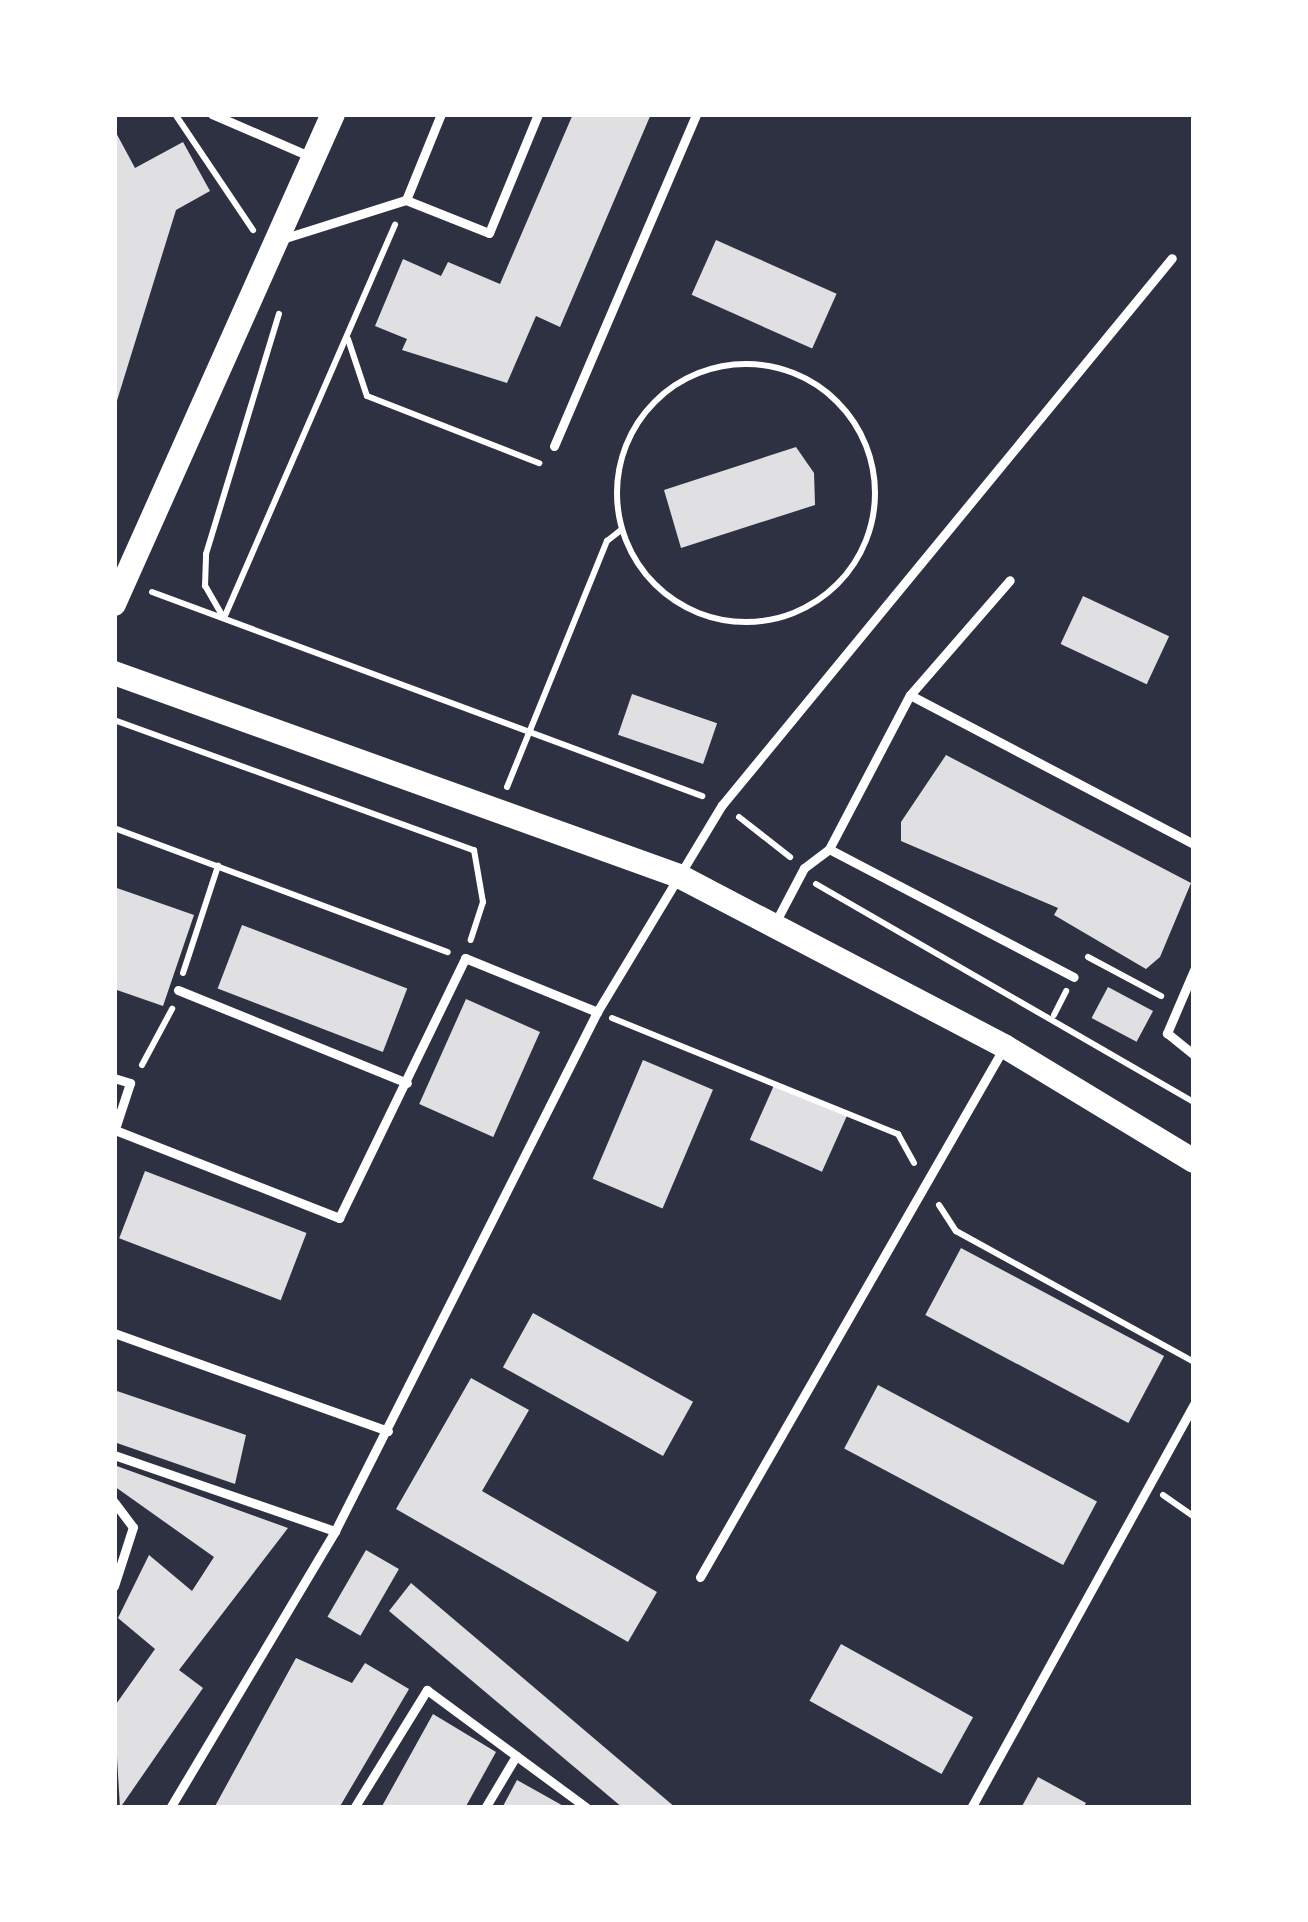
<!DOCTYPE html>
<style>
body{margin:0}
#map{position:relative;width:1308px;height:1922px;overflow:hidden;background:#2d3142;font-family:"Source Sans 3",sans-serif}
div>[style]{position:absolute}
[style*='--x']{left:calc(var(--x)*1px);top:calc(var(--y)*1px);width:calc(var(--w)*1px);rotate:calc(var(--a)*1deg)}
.building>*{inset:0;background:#e0e0e3;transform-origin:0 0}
.path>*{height:6px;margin:-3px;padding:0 3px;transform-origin:3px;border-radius:3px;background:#fff}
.path>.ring{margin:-3px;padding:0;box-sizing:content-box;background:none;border:6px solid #fff;border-radius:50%}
.service>*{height:9px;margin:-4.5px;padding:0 4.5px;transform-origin:4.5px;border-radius:4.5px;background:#fff}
.secondary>*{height:24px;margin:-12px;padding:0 12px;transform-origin:12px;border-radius:12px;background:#fff}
span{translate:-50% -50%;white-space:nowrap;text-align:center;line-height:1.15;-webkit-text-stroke:12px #fff;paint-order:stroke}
.frame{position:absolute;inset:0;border:117px solid #fff;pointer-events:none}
</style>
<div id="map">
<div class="building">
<div style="clip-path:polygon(573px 114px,651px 114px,560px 327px,536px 316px,507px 383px,402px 350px,407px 339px,375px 326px,403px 259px,441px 276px,448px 262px,500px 284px)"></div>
<div style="clip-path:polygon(114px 129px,135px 168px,183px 142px,210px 191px,176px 210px,115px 407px)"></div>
<div style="left:716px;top:240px;width:132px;height:60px;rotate:24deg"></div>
<div style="clip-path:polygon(796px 447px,814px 473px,815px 505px,681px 548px,664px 490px)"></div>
<div style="left:1083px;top:596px;width:95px;height:53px;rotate:25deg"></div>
<div style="left:632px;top:694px;width:90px;height:43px;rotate:19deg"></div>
<div style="clip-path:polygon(946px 755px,1191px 883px,1160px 957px,1146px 969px,1054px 915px,1058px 908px,901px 841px,901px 822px)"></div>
<div style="clip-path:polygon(114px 887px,194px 915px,163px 1006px,114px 989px)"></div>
<div style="left:242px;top:925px;width:177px;height:68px;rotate:21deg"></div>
<div style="left:1108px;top:987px;width:51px;height:35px;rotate:28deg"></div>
<div style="left:466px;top:999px;width:81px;height:115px;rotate:24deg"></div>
<div style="left:643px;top:1060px;width:76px;height:129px;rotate:23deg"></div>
<div style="left:775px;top:1083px;width:79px;height:62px;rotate:24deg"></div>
<div style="left:145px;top:1171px;width:173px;height:72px;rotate:21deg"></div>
<div style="left:961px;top:1248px;width:230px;height:76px;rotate:28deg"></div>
<div style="left:533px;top:1313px;width:183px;height:62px;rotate:29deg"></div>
<div style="clip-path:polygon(471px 1378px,529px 1410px,482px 1491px,657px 1592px,628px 1642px,396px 1509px)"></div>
<div style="left:878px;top:1385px;width:248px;height:72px;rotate:28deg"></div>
<div style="clip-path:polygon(114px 1390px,246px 1435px,235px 1484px,114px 1442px)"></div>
<div style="clip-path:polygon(114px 1465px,288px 1528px,179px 1670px,203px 1688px,120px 1808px,114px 1707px,155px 1649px,118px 1618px,149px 1555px,192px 1591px,214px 1557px,114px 1486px)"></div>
<div style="left:366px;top:1550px;width:38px;height:77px;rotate:30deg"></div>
<div style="clip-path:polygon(411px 1583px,676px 1808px,623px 1808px,389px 1611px)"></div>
<div style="left:841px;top:1644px;width:151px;height:65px;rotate:29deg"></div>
<div style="clip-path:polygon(296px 1658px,352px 1683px,365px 1663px,409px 1689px,339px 1808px,214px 1808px)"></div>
<div style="clip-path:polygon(433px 1714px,496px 1752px,465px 1808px,381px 1808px)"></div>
<div style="clip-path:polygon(1038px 1777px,1086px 1803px,1083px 1808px,1021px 1808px)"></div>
<div style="clip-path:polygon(517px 1780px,567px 1808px,502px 1808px)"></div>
</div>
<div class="path">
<div style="--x:175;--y:114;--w:140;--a:56.1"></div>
<div style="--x:348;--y:339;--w:60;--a:71.6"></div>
<div style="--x:367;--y:396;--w:185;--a:21.3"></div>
<div class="ring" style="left:617px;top:364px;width:252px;height:252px"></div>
<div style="--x:152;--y:592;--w:587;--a:20.35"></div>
<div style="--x:222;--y:615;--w:34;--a:-120"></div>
<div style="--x:205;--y:586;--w:32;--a:-88"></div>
<div style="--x:206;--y:554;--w:251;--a:-73.1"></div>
<div style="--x:224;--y:618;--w:429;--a:-66.5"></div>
<div style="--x:114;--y:720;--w:383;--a:19.9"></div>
<div style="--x:474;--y:850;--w:53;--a:80.2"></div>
<div style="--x:483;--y:902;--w:40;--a:108"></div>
<div style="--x:507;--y:787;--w:266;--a:-67.9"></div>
<div style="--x:607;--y:541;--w:18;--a:-38"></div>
<div style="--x:739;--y:817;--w:65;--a:38.1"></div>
<div style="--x:114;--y:828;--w:356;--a:20.4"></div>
<div style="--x:816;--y:884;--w:436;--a:30"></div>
<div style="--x:1088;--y:957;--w:83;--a:28.1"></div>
<div style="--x:183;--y:973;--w:113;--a:-71.9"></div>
<div style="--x:1054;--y:1015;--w:27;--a:-63"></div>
<div style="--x:612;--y:1018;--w:309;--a:22.1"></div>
<div style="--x:898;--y:1134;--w:33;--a:61"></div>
<div style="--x:142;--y:1065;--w:64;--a:-61.8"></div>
<div style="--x:939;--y:1205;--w:31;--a:57"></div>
<div style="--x:956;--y:1231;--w:272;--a:28.8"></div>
<div style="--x:1163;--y:1495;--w:38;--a:35"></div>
</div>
<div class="service">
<div style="--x:212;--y:114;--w:106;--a:23.4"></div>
<div style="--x:406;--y:200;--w:93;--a:-67.9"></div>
<div style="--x:282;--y:239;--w:130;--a:-17.5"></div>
<div style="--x:406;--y:200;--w:89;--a:21.7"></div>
<div style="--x:489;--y:233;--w:129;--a:-67.6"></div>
<div style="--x:554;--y:446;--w:361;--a:-66.8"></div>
<div style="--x:910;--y:695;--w:152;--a:-49"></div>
<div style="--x:829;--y:849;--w:276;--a:27.6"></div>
<div style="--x:775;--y:923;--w:62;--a:-62.2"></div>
<div style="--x:804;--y:868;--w:31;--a:-37"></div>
<div style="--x:829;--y:849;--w:174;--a:-62.3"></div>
<div style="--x:910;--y:695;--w:321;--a:27.7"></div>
<div style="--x:1194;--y:970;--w:69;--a:113.2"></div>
<div style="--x:1167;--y:1033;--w:35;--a:39"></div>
<div style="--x:178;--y:990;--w:247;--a:22.1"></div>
<div style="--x:114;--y:1078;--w:17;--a:17"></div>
<div style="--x:130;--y:1083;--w:52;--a:108.1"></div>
<div style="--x:115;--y:1130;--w:241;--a:21.4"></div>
<div style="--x:339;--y:1218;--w:289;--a:-64.1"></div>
<div style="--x:465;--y:958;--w:143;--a:22.2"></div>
<div style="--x:114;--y:1333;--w:291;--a:19.7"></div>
<div style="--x:114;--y:1455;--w:234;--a:19"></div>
<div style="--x:114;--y:1502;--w:31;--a:53"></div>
<div style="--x:133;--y:1527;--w:62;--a:107.9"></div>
<div style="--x:700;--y:1577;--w:607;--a:-60.14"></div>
<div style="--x:170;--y:1808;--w:322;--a:-59.2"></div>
<div style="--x:335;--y:1531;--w:581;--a:-63.21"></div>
<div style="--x:597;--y:1012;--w:242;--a:-58.9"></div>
<div style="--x:722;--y:805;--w:708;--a:-50.56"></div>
<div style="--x:354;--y:1808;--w:139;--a:-58.3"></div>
<div style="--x:427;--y:1690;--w:199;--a:36.4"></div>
<div style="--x:485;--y:1808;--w:61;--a:-59.2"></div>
<div style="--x:971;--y:1808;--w:461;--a:-61.1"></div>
</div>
<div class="secondary">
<div style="--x:114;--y:604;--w:537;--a:-65.92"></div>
<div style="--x:114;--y:673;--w:600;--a:19.76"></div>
<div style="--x:679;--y:876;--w:367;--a:27.6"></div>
<div style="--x:1004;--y:1046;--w:222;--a:31.2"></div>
</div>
<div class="frame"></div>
</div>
